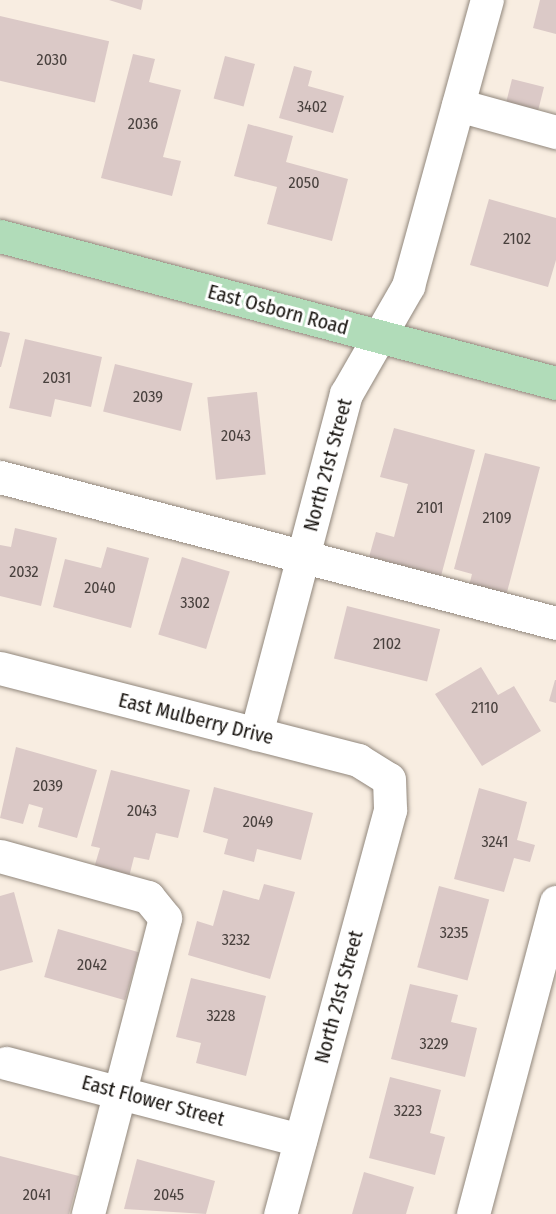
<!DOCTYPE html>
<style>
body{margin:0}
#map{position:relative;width:556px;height:1214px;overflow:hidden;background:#f8ede1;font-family:"Fira Sans Condensed",sans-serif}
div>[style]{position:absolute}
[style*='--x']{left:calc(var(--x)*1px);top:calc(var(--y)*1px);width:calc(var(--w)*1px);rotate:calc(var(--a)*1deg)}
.building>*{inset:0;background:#dbc9c7;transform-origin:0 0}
.roads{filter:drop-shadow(0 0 2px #91877c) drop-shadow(0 0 2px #91877c)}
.minor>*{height:33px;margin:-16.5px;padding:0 16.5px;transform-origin:16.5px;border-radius:16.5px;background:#fff}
.major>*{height:33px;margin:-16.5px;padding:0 16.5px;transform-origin:16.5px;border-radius:16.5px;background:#b1dcb9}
span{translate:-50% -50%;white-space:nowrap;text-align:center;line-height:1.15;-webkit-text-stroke:6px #fff;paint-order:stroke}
.number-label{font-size:16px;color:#49413e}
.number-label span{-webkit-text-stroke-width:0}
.street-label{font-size:20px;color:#181410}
</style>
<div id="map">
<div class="building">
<div style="clip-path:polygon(109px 0,143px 0,141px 10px)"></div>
<div style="clip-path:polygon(540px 0,556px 0,556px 34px,533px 28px)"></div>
<div style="left:0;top:16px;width:112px;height:63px;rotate:13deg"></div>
<div style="clip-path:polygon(133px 54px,155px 59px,149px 82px,181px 90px,163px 157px,181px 161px,172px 196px,101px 178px)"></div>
<div style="left:225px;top:56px;width:31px;height:44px;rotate:15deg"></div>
<div style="clip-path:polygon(294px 66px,312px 71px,308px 86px,344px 96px,333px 133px,279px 118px)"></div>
<div style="left:512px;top:79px;width:33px;height:29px;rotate:14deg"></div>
<div style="clip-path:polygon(248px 124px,293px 136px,286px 162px,348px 179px,332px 241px,267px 224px,277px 187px,234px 176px)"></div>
<div style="clip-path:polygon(489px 199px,556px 218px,556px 260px,548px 287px,470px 265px)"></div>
<div style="clip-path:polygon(0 331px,10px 333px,1px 367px,0 367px)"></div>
<div style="clip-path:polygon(25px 339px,102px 357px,91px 407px,55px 399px,51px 417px,9px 408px)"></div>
<div style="left:115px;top:364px;width:80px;height:49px;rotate:14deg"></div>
<div style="left:257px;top:392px;width:83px;height:50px;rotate:84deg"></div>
<div style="clip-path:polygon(394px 428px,475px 450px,441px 576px,369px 557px,376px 532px,394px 537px,408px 484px,380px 477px)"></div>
<div style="clip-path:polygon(485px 453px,540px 467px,506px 596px,469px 586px,472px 574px,454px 569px)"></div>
<div style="clip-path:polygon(15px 528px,57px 538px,41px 606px,0 596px,0 545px,11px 547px)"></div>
<div style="clip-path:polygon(107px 547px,149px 558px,131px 628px,53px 607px,65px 559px,101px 568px)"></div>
<div style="left:182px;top:557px;width:50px;height:81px;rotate:17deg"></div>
<div style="left:347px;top:606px;width:96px;height:54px;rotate:14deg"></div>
<div style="clip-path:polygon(481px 667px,498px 695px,514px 686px,541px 731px,482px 766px,435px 694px)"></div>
<div style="clip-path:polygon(555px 680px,556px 680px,556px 703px,549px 701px)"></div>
<div style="clip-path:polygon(16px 747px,97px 770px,77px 838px,38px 827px,43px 808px,29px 804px,23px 824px,0 818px)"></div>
<div style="clip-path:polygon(111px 770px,190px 790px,178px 838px,156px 833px,149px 860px,134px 857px,129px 877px,94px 868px,100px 848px,91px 846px)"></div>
<div style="clip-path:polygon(214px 787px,313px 813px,301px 860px,257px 849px,254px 862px,224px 854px,228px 839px,203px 832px)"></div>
<div style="clip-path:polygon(479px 788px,527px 802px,517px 840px,535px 845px,530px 862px,514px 858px,504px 892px,454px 879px)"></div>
<div style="clip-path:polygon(264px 884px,295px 892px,270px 979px,188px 955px,197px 921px,213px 926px,223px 890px,259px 900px)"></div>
<div style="left:439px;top:886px;width:52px;height:84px;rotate:15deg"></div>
<div style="clip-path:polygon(14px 892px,33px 962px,0 971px,0 896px)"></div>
<div style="left:58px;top:929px;width:84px;height:50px;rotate:16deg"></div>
<div style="clip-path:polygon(191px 978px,266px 996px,246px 1076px,196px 1063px,201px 1043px,176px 1037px)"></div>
<div style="clip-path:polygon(410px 984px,458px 995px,451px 1022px,477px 1028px,465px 1077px,391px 1059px)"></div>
<div style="clip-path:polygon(390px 1077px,441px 1090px,430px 1133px,445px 1137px,435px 1175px,369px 1158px)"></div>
<div style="clip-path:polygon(0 1156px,79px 1176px,69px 1214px,0 1214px)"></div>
<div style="clip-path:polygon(137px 1159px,215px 1181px,206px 1214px,124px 1209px)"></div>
<div style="clip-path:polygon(364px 1172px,414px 1187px,406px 1214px,352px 1214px)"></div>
</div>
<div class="roads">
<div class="minor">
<div style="--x:458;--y:105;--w:102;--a:15.4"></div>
<div style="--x:0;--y:477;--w:575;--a:14.71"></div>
<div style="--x:0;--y:668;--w:370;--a:14.4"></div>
<div style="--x:358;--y:760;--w:36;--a:32"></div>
<div style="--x:389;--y:779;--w:31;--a:88"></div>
<div style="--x:390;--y:810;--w:419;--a:105.2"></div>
<div style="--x:256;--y:734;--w:352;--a:-75.2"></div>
<div style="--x:346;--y:394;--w:125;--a:-60.1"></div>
<div style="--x:408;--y:286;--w:297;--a:-74.6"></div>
<div style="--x:0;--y:856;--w:154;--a:15.5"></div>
<div style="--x:148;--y:897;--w:27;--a:51"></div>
<div style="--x:165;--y:918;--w:306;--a:104.6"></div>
<div style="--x:6;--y:1063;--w:304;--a:14.7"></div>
<div style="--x:473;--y:1214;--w:323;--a:-75.1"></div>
</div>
<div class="major">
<div style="--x:0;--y:236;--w:575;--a:14.81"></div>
</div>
</div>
<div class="number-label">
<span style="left:52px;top:60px">2030</span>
<span style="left:312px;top:107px">3402</span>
<span style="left:143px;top:124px">2036</span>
<span style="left:304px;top:183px">2050</span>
<span style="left:517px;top:239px">2102</span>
<span style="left:57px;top:378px">2031</span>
<span style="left:148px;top:397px">2039</span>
<span style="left:236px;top:436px">2043</span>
<span style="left:430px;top:508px">2101</span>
<span style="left:497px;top:518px">2109</span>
<span style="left:24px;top:572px">2032</span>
<span style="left:100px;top:588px">2040</span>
<span style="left:195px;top:603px">3302</span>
<span style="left:387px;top:644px">2102</span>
<span style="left:485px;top:708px">2110</span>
<span style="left:48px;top:786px">2039</span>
<span style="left:142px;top:811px">2043</span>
<span style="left:258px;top:822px">2049</span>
<span style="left:495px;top:842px">3241</span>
<span style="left:454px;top:933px">3235</span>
<span style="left:236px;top:940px">3232</span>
<span style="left:92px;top:965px">2042</span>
<span style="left:221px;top:1016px">3228</span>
<span style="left:434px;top:1044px">3229</span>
<span style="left:408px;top:1111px">3223</span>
<span style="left:37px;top:1195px">2041</span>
<span style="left:169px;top:1195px">2045</span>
</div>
<div class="street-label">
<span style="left:278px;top:310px;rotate:15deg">East Osborn Road</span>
<span style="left:328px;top:465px;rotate:-75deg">North 21st Street</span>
<span style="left:196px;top:719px;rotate:14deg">East Mulberry Drive</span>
<span style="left:339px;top:997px;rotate:-75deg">North 21st Street</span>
<span style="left:153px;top:1101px;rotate:15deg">East Flower Street</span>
</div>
</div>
